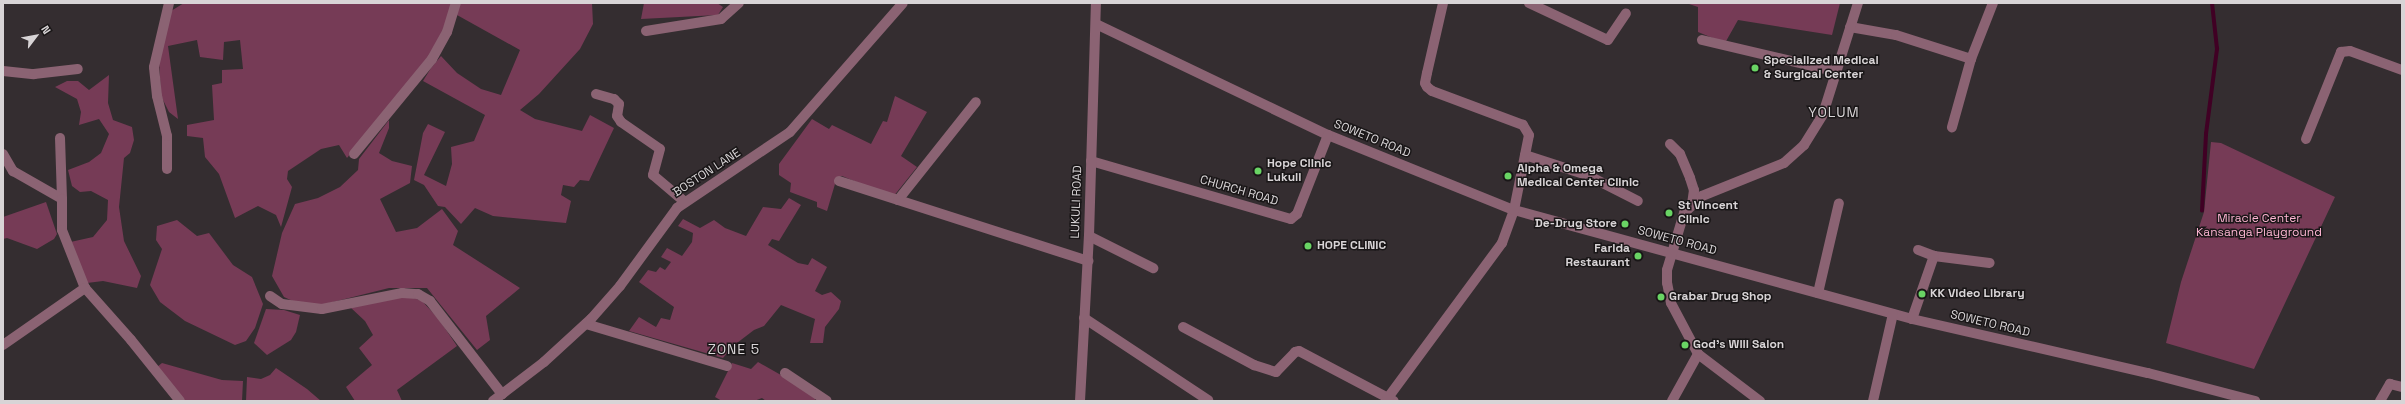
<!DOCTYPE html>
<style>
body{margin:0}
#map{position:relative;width:2405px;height:404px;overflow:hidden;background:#342d30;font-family:"Space Grotesk",sans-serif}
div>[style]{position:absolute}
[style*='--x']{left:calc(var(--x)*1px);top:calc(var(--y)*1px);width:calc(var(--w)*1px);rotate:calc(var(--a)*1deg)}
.green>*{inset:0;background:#763b56}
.stream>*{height:3.5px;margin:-1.75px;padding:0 1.75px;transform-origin:1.75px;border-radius:1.75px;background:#400024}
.minor>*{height:10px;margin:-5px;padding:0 5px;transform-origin:5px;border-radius:5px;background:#8b6373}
.dots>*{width:11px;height:11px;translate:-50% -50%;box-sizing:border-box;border:2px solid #191617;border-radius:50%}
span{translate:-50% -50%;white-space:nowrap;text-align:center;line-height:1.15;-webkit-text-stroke:3px #191617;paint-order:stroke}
.poi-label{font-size:12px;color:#d8d4d6;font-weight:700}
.left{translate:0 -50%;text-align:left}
.right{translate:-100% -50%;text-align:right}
.street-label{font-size:12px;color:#d8d4d6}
.park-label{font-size:12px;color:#fdb4d2}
.quarter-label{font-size:14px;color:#d8d4d6;letter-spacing:1px}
.frame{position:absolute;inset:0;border:4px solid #d8d4d6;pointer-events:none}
.north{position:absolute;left:16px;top:16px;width:40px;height:40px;-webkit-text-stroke:3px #191617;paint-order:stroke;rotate:58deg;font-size:11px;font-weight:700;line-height:16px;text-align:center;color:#d8d4d6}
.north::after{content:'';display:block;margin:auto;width:14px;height:18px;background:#d8d4d6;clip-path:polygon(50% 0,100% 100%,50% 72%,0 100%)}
</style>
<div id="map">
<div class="green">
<div style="clip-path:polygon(184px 3px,453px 3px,435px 50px,347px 158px,339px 145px,321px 149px,288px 171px,287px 179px,292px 187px,281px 227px,276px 215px,258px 206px,235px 218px,219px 174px,205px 157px,203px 138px,187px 136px,187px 125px,214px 120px,212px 85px,222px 83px,222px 70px,243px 69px,240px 40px,224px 42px,223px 60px,200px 57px,197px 40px,168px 46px,178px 119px,169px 112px,161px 96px,159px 60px,171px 11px)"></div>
<div style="clip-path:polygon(459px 3px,592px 3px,593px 24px,580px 49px,539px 94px,520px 110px,535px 119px,582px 131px,590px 115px,614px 128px,589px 181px,580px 180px,574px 187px,563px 185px,561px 195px,571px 201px,566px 223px,493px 216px,475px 208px,461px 224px,445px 207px,438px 206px,424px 185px,414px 180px,423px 133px,428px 124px,445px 132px,424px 175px,446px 186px,452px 164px,451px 147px,474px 141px,485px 115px,423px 81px,431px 68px,441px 56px,457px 73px,481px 89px,501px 95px,520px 50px,457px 15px)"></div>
<div style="clip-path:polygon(644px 3px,717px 3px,723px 7px,718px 15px,641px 19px)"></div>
<div style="clip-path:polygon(1686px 3px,1840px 3px,1832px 35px,1738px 20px,1725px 43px,1698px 32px,1698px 7px)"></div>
<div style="clip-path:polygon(109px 75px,108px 103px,113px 120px,132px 127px,134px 140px,130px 153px,124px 158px,119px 207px,124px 241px,141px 276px,137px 288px,103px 281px,87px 283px,66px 243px,93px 237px,107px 220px,108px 200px,91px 191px,80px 192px,72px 186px,68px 170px,89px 162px,101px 153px,109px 134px,99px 119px,79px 125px,81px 112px,77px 99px,55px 87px,67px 81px,78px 81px,89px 90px)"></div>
<div style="clip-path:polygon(895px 96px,927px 112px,901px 156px,917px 167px,893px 197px,842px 176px,838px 177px,835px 184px,827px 211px,817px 207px,817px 202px,790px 192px,791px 183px,779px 175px,779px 164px,812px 119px,829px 129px,832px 125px,871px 144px,883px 121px,887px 122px)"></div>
<div style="clip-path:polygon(389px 120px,389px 128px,379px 153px,392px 161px,412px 166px,410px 183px,380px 199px,396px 232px,417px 228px,442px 209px,458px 231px,453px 245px,520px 288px,486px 316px,490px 340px,477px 350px,427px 288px,389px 288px,321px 305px,297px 303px,284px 297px,272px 276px,282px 233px,295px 204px,318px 198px,340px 187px,358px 170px,359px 159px)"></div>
<div style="clip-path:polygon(2211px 142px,2221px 143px,2335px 197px,2254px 369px,2166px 343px,2181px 282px,2204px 212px)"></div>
<div style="clip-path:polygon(789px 198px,801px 205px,779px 241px,772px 239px,768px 245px,798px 263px,808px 265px,812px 258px,827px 267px,815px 291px,822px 295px,831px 292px,841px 301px,839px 309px,825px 327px,823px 343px,810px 343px,815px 319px,781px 305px,764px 326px,754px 330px,733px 346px,723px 358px,629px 331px,639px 317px,656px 327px,661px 318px,670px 320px,674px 307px,639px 282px,648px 270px,656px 272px,660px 267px,665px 270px,671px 262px,661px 257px,667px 248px,682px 256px,692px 242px,693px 233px,678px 226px,683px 219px,700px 228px,714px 220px,725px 228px,746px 236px,763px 207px,781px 209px)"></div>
<div style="clip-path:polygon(46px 202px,57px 234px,54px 239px,37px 249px,7px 238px,3px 239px,3px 217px)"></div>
<div style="clip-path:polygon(177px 220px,197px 236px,209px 233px,233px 265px,252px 277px,263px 304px,255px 328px,246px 341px,235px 345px,185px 321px,160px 302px,150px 285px,162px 249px,156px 240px,157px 226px)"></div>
<div style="clip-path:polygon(406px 295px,422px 301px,438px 318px,457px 346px,397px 390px,402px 401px,355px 401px,346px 387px,372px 365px,359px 348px,373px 335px,365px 321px,350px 307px)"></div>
<div style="clip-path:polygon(266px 309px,284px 310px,300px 315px,296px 332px,291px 340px,267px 355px,254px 343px)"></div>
<div style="clip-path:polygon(758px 362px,802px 387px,816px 398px,814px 401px,766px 401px,762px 398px,754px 401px,722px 401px,715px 397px,732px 363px,751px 369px)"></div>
<div style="clip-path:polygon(162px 363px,222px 380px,243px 381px,242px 401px,184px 401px,157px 367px)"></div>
<div style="clip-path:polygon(276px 368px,307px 389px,321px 401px,246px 401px,247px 377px,261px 379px,270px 375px)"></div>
</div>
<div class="stream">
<div style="--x:2202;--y:211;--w:77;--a:-87"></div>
<div style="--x:2206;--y:134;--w:86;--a:-82.6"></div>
<div style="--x:2217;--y:49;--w:46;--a:-96.2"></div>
</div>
<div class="minor">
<div style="--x:1529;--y:3;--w:87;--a:25.1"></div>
<div style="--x:1608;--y:40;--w:32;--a:-56"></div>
<div style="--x:1096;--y:24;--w:257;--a:25.6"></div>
<div style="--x:1328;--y:135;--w:201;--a:22"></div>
<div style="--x:1514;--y:210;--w:413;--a:15.3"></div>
<div style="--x:1912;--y:319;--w:242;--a:12.9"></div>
<div style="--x:2148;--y:373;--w:111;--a:14.7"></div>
<div style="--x:1850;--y:27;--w:47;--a:9.9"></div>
<div style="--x:1896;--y:35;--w:79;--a:17.7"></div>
<div style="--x:1971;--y:59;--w:71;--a:105.6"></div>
<div style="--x:646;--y:31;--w:76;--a:-9.1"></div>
<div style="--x:721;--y:19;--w:24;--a:-42"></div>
<div style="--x:1702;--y:40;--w:139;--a:13.3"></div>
<div style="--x:1971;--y:59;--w:60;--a:-68.6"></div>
<div style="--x:3;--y:71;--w:31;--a:6"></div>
<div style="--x:34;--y:74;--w:44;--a:-6.5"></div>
<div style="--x:596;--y:94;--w:19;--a:16"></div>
<div style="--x:614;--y:99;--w:7;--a:45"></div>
<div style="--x:619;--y:104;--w:12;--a:99"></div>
<div style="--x:617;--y:116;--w:7;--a:56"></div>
<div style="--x:621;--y:122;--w:47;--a:34.7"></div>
<div style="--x:660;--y:149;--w:27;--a:105"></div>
<div style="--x:653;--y:175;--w:42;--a:40.2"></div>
<div style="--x:60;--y:138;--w:61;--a:88.1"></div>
<div style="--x:2306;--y:139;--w:94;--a:-68.1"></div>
<div style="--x:2341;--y:52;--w:9;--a:-6"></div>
<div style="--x:2350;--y:51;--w:55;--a:20.1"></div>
<div style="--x:1670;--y:144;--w:14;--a:45"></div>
<div style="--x:1680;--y:154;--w:26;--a:67"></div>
<div style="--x:1690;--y:178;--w:13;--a:72"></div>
<div style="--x:1694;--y:190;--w:14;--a:98"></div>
<div style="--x:3;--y:154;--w:20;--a:60"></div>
<div style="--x:13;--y:171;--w:56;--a:29.7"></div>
<div style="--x:62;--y:199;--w:31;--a:90"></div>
<div style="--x:62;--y:230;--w:62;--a:68.4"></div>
<div style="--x:85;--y:288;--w:69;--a:48.5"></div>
<div style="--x:131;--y:340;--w:78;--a:51.2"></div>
<div style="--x:354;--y:154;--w:123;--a:-50.6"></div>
<div style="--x:432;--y:59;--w:31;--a:-61"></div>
<div style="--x:447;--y:32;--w:30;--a:-73"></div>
<div style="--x:1525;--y:155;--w:65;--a:17.9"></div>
<div style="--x:1587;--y:175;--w:57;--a:27"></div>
<div style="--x:1091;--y:161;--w:208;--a:16.2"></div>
<div style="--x:1291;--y:219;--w:8;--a:-40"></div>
<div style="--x:1297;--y:214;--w:85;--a:-68.6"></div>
<div style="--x:167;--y:169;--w:33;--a:-90"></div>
<div style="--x:167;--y:136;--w:41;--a:-104"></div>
<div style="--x:157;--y:96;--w:29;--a:-96"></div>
<div style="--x:154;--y:67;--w:66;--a:-76.8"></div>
<div style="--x:839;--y:181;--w:262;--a:17.8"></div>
<div style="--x:898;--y:200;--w:125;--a:-51.5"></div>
<div style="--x:1089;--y:236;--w:72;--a:26.6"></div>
<div style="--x:1934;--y:256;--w:56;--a:7.1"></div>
<div style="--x:1818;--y:293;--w:92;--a:-76.9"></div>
<div style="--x:270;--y:296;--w:14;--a:34"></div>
<div style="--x:282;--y:304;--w:40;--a:7.1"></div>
<div style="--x:322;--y:309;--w:82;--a:-11.3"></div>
<div style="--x:402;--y:293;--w:16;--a:4"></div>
<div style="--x:418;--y:294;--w:14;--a:30"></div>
<div style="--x:430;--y:301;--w:118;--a:52.3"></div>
<div style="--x:1084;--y:318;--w:149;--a:33.5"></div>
<div style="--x:1912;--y:319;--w:67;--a:-70.8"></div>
<div style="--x:1934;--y:256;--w:17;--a:-159"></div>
<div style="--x:586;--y:324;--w:147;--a:16.6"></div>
<div style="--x:1183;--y:327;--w:81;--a:28.2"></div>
<div style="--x:1254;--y:365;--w:23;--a:18"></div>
<div style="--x:1276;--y:372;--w:28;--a:-46"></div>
<div style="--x:1295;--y:352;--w:4;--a:-14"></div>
<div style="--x:1299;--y:351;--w:107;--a:27.8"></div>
<div style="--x:3;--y:345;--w:100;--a:-34.8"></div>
<div style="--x:1698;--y:354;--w:78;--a:37.2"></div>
<div style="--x:785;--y:373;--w:50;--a:33.7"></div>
<div style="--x:1387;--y:399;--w:194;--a:-53.6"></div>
<div style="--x:1502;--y:243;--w:35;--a:-70"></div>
<div style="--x:1514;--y:210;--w:76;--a:-78.7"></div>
<div style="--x:1529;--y:135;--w:12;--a:-121"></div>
<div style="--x:1523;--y:125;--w:97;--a:-159.5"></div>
<div style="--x:1432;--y:91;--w:6;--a:-141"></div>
<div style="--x:1427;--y:87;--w:4;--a:-117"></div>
<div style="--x:1425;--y:83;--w:10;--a:-79"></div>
<div style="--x:1427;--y:73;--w:72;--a:-77.1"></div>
<div style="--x:493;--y:401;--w:64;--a:-37.4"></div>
<div style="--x:544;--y:362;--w:64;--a:-42.5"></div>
<div style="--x:591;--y:319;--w:44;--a:-48.7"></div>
<div style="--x:620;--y:286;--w:97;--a:-53.8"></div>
<div style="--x:677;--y:208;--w:136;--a:-33.9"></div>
<div style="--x:790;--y:132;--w:171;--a:-48.8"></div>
<div style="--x:1080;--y:401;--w:165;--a:-86.9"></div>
<div style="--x:1089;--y:236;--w:233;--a:-88.3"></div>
<div style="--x:1672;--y:401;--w:54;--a:-61"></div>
<div style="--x:1698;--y:354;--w:58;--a:-117.9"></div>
<div style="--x:1671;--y:303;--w:20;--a:-101"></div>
<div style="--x:1667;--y:283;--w:13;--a:-90"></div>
<div style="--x:1667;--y:270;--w:59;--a:-73.4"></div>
<div style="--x:1684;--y:213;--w:25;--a:-43"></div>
<div style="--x:1702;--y:196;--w:88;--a:-21.9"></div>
<div style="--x:1784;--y:163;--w:27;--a:-42"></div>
<div style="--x:1804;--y:145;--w:36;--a:-58"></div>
<div style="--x:1823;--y:114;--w:116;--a:-72.5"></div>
<div style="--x:1873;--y:401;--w:89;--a:-77.1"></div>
<div style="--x:2380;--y:401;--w:20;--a:-60"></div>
<div style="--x:2390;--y:384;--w:12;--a:14"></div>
</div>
<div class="dots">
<div style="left:1755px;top:68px;background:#69d464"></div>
<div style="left:1258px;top:171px;background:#69d464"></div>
<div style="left:1508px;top:176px;background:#69d464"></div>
<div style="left:1669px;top:213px;background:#69d464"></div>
<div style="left:1625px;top:224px;background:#69d464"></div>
<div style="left:1308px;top:246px;background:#69d464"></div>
<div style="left:1638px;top:256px;background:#69d464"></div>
<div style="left:1922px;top:294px;background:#69d464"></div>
<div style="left:1661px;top:297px;background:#69d464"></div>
<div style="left:1685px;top:345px;background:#69d464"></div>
</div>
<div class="poi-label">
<span class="left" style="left:1764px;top:68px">Specialized Medical<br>&amp; Surgical Center</span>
<span class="left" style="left:1267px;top:171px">Hope Clinic<br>Lukuli</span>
<span class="left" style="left:1517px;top:176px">Alpha &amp; Omega<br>Medical Center Clinic</span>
<span class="left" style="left:1678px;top:213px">St Vincent<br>Clinic</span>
<span class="right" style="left:1617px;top:224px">De-Drug Store</span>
<span class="left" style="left:1317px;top:246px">HOPE CLINIC</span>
<span class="right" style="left:1630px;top:256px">Farida<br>Restaurant</span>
<span class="left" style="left:1930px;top:294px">KK Video Library</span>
<span class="left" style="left:1669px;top:297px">Grabar Drug Shop</span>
<span class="left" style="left:1693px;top:345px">God's Will Salon</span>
</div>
<div class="street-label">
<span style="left:1372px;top:139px;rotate:22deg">SOWETO ROAD</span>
<span style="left:707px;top:173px;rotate:-33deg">BOSTON LANE</span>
<span style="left:1239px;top:191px;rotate:16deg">CHURCH ROAD</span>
<span style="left:1077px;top:202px;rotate:-88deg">LUKULI ROAD</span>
<span style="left:1677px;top:241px;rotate:15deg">SOWETO ROAD</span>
<span style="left:1990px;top:324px;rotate:13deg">SOWETO ROAD</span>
</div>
<div class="park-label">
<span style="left:2259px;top:226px">Miracle Center<br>Kansanga Playground</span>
</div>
<div class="quarter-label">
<span style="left:1834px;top:112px">YOLUM</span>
<span style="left:734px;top:349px">ZONE 5</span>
</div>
<div class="frame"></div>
<div class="north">N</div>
</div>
